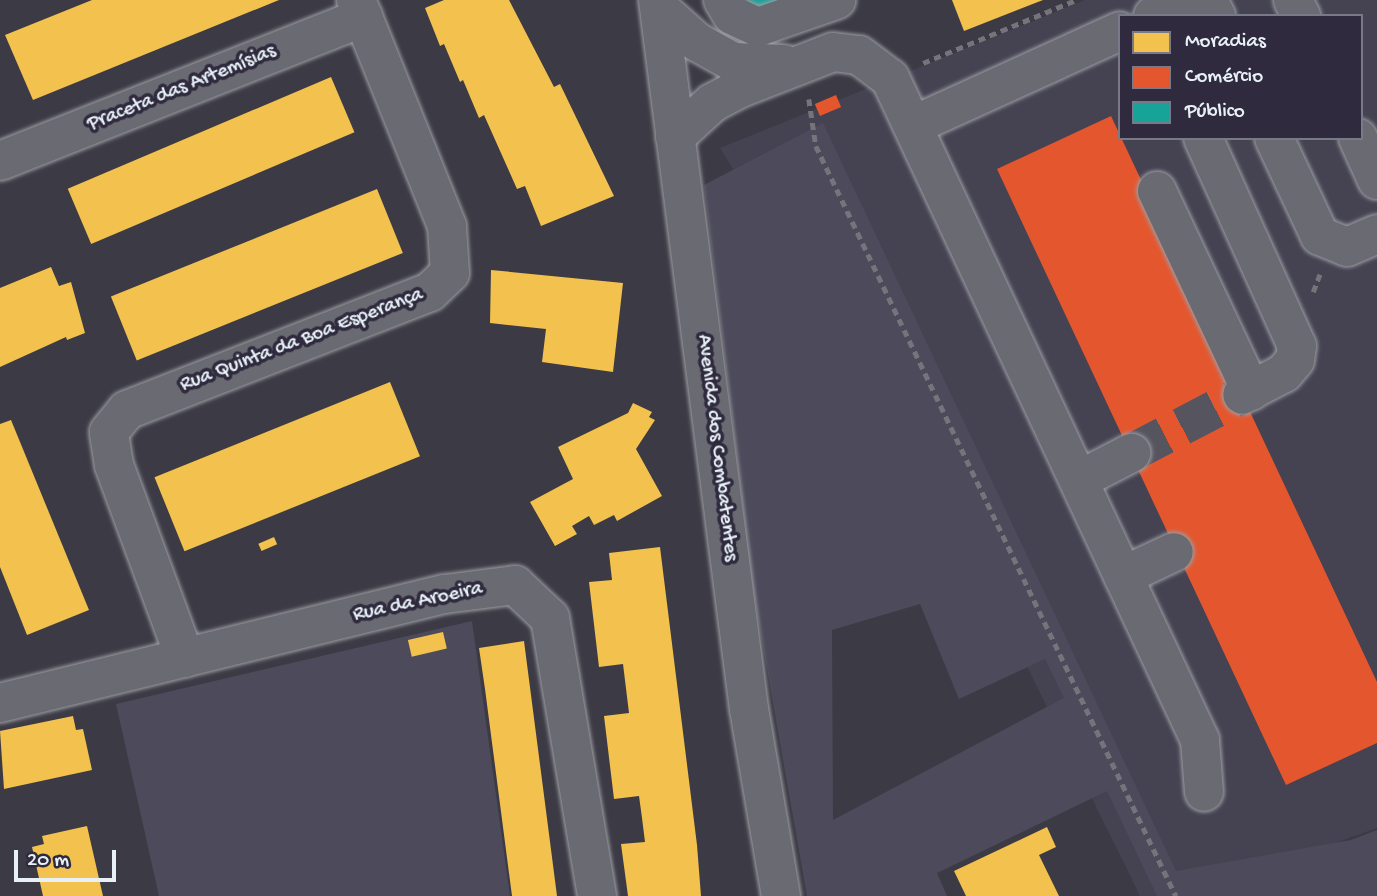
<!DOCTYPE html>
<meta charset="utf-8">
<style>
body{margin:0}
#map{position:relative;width:1377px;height:896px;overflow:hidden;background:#3c3a44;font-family:"Gochi Hand",sans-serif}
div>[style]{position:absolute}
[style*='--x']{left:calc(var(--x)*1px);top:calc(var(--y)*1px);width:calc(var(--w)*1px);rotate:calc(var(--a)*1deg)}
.built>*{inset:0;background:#454252}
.green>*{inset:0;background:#4d4b5b}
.homes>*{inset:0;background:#f2c14e;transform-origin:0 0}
.shops>*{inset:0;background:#e4572e;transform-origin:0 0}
.public>*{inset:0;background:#17a398}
.minor-tunnel>*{height:38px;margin-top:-19px;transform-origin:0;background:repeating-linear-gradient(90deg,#56555f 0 38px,transparent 0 57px)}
.path>*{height:4.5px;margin-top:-2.25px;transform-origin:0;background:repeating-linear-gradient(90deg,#74747a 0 7px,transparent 0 12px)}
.roads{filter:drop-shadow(0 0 2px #9d9ea4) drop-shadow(0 0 2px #9d9ea4)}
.minor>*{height:38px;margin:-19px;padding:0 19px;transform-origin:19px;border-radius:19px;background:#6a6b72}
span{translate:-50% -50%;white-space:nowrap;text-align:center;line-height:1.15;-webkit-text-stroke:7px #2f2a3d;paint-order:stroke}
.street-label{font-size:21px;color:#e8f1f8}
.legend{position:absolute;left:1118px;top:14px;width:245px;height:126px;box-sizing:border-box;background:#2f2a3d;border:2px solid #797a88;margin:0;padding:9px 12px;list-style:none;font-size:21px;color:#e8f1f8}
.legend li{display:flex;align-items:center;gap:14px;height:35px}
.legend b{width:35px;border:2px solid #797a88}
.scale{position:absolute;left:14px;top:850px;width:102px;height:32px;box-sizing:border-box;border:4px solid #e8f1f8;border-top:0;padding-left:9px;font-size:21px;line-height:24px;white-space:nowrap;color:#e8f1f8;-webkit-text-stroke:5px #2f2a3d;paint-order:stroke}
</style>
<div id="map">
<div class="built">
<div style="clip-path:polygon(evenodd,1085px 0,1377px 0,1377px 828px,1187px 896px,1140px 896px,986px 583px,720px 148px,1085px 0,1120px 16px,1361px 16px,1361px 138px,1120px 138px,1120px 16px)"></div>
</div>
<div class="green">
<div style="clip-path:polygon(evenodd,823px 123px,1176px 871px,1351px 840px,1377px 830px,1377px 896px,1157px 896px,1107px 791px,937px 873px,947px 896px,807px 896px,753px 589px,704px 185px,823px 123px,920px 604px,959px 699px,1045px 659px,1064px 698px,833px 820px,832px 630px,920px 604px)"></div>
<div style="clip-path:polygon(472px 621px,510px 896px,159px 896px,116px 704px)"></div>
</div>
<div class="homes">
<div style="clip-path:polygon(92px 0,279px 0,33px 100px,5px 35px)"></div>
<div style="clip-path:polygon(444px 0,509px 0,554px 87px,560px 84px,614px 196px,541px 226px,525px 186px,517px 189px,484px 115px,479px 118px,463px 80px,460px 82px,444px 44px,440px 46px,425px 8px)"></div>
<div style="clip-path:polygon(952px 0,1043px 0,964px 31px)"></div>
<div style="left:331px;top:77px;width:60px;height:286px;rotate:67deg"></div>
<div style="left:377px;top:189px;width:69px;height:287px;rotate:68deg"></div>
<div style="clip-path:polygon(51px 267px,59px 286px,71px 282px,85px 333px,67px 340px,66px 337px,0 367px,0 288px)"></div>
<div style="clip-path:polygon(491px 270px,623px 283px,613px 372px,542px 362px,546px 329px,490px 323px)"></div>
<div style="left:390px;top:382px;width:80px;height:254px;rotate:68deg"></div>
<div style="clip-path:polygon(633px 403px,652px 412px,649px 417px,655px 420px,636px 449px,662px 496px,617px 521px,614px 515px,594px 525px,589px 516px,572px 526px,577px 534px,555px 546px,530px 502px,573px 479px,558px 447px,628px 413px)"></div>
<div style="clip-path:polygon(11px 420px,89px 610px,27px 635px,0 567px,0 424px)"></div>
<div style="left:274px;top:537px;width:8px;height:17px;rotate:67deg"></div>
<div style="clip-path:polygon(660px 547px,697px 845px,701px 896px,628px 896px,621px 844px,645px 842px,642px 818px,639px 796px,614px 799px,604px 716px,629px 713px,623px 664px,599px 667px,589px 582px,612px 580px,609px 553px)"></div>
<div style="left:443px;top:632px;width:17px;height:36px;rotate:77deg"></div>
<div style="clip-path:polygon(524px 641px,545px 803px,557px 896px,512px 896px,485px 689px,479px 648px)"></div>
<div style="clip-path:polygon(73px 716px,76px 730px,83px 729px,92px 770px,4px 789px,0 731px)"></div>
<div style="clip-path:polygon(87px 826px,103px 896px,43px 896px,32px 847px,44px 844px,42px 836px)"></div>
<div style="clip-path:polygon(1047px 827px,1056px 847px,1039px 855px,1059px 896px,966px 896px,954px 871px)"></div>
</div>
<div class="shops">
<div style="left:836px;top:95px;width:13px;height:23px;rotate:67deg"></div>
<div style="clip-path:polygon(1111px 116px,1377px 682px,1377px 743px,1286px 785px,997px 169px)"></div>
</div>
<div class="public">
<div style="clip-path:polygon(748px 0,780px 0,753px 11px)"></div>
</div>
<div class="minor-tunnel">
<div style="--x:1131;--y:453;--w:125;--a:-27.6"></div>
</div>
<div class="path">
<div style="--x:923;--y:63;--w:165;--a:-22.4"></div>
<div style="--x:809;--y:99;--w:48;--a:81.5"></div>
<div style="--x:816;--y:146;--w:832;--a:64.36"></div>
<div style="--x:1313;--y:292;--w:19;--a:-69"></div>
</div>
<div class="roads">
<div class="minor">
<div style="--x:658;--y:0;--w:715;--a:82.69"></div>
<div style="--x:749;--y:709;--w:190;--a:80.3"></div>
<div style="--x:723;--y:0;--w:17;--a:59"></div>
<div style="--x:732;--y:15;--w:29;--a:25"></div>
<div style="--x:758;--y:27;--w:83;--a:-19.1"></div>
<div style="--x:1208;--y:0;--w:18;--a:63"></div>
<div style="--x:1293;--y:0;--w:18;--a:63"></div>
<div style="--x:661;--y:10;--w:48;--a:41.6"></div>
<div style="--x:697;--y:42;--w:41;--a:29.1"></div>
<div style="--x:733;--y:62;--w:51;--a:2.2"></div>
<div style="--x:1153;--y:16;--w:36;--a:-27"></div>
<div style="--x:914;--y:125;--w:226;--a:-24.5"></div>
<div style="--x:675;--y:137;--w:50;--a:-42.6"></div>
<div style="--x:712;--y:103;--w:30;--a:-28"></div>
<div style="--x:738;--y:89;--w:102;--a:-21.3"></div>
<div style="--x:833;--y:52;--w:26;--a:7"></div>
<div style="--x:859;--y:55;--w:39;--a:37"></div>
<div style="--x:890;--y:78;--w:731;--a:64.91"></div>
<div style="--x:1200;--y:740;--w:52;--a:85.6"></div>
<div style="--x:1203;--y:138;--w:228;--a:65.7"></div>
<div style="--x:1297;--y:346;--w:14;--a:98"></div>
<div style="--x:1295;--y:360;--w:17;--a:130"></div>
<div style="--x:1284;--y:373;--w:47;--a:152.4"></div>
<div style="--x:1274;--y:138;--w:108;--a:64.9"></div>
<div style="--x:1320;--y:236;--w:29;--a:22"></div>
<div style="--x:1347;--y:247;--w:33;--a:-23"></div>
<div style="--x:1358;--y:138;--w:46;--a:65.7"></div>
<div style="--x:0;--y:161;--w:391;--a:-21.6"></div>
<div style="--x:1157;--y:191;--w:221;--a:64.8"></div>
<div style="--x:1079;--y:480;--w:59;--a:-27.4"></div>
<div style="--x:1123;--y:576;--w:56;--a:-25.2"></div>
<div style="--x:185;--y:658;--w:206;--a:-110.2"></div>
<div style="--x:114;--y:465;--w:33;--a:-99"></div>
<div style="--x:109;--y:432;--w:28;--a:-51"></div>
<div style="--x:127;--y:410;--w:325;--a:-21.3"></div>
<div style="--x:430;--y:292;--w:28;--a:-44"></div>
<div style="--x:450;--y:273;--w:47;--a:-93.7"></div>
<div style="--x:447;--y:226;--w:244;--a:-111.9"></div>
<div style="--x:0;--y:703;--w:458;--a:-13.8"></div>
<div style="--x:445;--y:594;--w:71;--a:-7.3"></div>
<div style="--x:515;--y:585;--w:48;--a:43.3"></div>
<div style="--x:550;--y:618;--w:282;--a:80.4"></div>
</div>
</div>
<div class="street-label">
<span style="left:182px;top:89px;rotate:-22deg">Praceta das Artemísias</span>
<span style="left:302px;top:341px;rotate:-21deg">Rua Quinta da Boa Esperança</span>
<span style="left:716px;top:448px;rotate:83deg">Avenida dos Combatentes</span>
<span style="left:418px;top:603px;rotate:-12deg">Rua da Aroeira</span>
</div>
<ul class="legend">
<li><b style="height:19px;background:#f2c14e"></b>Moradias</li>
<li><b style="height:19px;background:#e4572e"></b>Comércio</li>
<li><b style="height:19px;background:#17a398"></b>Público</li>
</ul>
<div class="scale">20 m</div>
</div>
